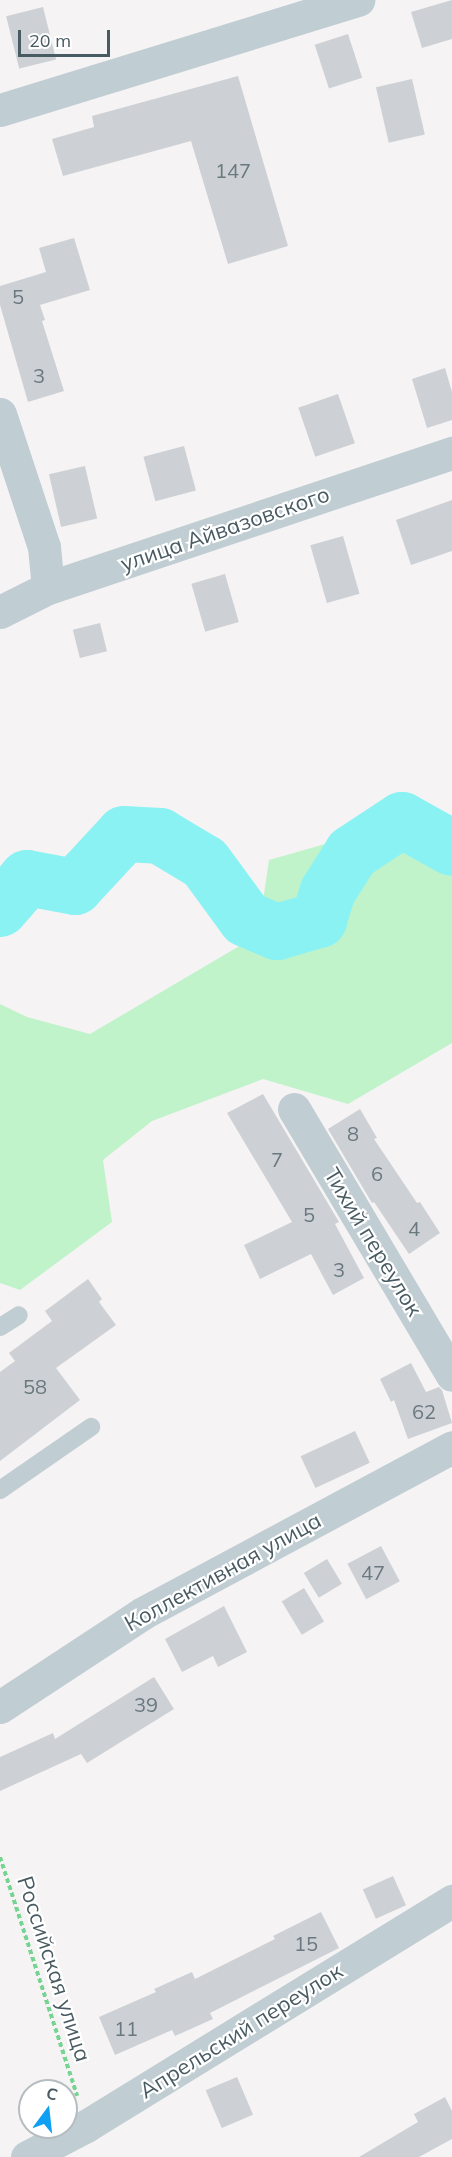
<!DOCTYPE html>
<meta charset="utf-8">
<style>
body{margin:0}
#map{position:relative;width:452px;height:2157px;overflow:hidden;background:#f5f3f3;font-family:Mulish,sans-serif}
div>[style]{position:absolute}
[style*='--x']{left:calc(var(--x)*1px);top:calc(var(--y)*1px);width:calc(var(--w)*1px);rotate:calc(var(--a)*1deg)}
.green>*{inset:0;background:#c1f3ca}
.river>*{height:56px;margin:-28px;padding:0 28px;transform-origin:28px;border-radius:28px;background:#8bf2f3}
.building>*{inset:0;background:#cdd1d5;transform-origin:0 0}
.path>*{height:4px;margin-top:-2px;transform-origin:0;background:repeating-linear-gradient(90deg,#76d493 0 4.5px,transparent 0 7.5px)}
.service>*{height:18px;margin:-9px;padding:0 9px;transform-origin:9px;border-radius:9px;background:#c0cdd3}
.minor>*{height:33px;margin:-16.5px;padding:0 16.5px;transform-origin:16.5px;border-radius:16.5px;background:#c0cdd3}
span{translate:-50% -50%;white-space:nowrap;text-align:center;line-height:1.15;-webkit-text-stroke:4.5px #fff;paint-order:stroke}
.number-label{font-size:20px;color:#6a787f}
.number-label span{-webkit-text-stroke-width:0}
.street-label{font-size:22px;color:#495b62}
.north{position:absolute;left:18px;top:2079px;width:60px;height:60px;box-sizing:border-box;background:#fff;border:2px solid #b6bdc0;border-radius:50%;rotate:15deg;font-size:16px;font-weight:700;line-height:24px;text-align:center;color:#495b62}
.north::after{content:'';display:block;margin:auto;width:21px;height:27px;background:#0f9ff3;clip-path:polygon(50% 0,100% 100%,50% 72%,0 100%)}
.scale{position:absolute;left:18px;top:30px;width:92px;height:27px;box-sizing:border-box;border:3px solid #495b62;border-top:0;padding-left:8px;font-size:18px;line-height:21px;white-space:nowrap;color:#495b62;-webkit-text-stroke:4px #fff;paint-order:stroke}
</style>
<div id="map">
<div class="green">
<div style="clip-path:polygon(385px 827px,452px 837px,452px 1043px,348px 1104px,263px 1079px,152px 1121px,103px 1160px,112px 1222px,20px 1290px,0 1283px,0 1004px,27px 1017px,90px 1034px,258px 935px,269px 860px)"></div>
</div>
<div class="river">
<div style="--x:0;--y:909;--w:41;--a:-48.9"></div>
<div style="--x:27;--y:878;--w:49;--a:10.6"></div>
<div style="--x:75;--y:887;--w:72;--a:-47.2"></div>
<div style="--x:124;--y:834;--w:36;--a:3"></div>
<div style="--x:160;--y:836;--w:52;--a:31"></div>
<div style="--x:205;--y:863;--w:69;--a:53.8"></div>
<div style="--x:246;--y:919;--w:34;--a:23"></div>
<div style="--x:277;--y:932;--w:44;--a:-15.9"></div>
<div style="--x:319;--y:920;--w:30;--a:-73"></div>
<div style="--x:328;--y:891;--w:45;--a:-57.7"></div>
<div style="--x:352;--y:853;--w:60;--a:-33.4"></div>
<div style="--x:402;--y:820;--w:57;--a:29.2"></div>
</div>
<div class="building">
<div style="clip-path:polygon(452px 0,452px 39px,422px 48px,411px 12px)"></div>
<div style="left:43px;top:7px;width:54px;height:38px;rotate:76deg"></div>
<div style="left:348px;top:34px;width:46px;height:35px;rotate:72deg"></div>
<div style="clip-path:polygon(238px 76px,288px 246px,228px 264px,191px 141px,63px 176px,52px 139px,94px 127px,92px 116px)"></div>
<div style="left:412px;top:79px;width:57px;height:37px;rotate:77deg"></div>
<div style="clip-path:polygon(74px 238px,90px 290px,40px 305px,45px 320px,42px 321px,64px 391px,28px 402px,0 305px,0 286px,46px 272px,39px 248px)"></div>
<div style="clip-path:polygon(445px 368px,452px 392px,452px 420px,427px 428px,412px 379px)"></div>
<div style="left:338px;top:394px;width:52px;height:42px;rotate:71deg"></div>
<div style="left:184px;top:446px;width:46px;height:42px;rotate:75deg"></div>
<div style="left:85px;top:466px;width:54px;height:37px;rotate:77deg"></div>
<div style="clip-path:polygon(452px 500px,452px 551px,411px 565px,396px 520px)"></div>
<div style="left:343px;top:536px;width:60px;height:34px;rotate:74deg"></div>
<div style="left:225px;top:574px;width:50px;height:35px;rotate:74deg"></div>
<div style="left:100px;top:623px;width:29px;height:28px;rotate:76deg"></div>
<div style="clip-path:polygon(263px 1094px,339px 1222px,335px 1224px,364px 1278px,333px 1295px,311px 1254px,260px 1279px,244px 1245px,292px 1222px,227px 1113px)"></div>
<div style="clip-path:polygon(360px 1109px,377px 1138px,374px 1139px,417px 1203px,420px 1202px,440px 1233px,409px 1254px,374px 1202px,372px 1203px,328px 1129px)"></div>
<div style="clip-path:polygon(88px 1279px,102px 1299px,99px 1302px,116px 1325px,56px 1368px,80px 1400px,0 1461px,0 1372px,15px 1361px,9px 1353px,52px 1321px,45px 1311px)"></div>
<div style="clip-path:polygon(411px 1363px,426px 1392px,439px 1387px,442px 1390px,452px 1423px,408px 1439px,394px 1400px,391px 1402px,380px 1379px)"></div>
<div style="left:355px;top:1431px;width:35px;height:60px;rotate:65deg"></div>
<div style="left:381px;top:1546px;width:40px;height:38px;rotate:62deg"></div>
<div style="left:327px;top:1559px;width:29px;height:27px;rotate:59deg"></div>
<div style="left:304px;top:1588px;width:39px;height:26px;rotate:59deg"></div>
<div style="clip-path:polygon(224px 1606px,247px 1652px,218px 1667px,213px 1656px,182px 1672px,165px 1639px)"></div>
<div style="clip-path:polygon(154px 1677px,174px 1709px,87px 1763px,81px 1754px,0 1791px,0 1757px,53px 1733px,55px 1739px)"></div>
<div style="left:393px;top:1876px;width:32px;height:33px;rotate:66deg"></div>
<div style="clip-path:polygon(321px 1912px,339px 1948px,210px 2013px,213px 2019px,175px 2036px,172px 2030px,115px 2055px,99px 2017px,156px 1992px,154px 1989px,192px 1972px,195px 1979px,275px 1939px,273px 1936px)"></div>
<div style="left:237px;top:2077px;width:41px;height:34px;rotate:67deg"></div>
<div style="clip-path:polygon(445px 2097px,452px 2111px,452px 2139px,419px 2157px,359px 2157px,418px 2122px,414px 2114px)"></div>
</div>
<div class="path">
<div style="--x:0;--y:1857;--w:251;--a:72.1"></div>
</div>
<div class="service">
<div style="--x:0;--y:1327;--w:22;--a:-32"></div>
<div style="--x:0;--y:1490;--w:111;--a:-34.7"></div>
</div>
<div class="minor">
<div style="--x:0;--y:110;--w:375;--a:-17.1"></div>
<div style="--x:0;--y:414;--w:140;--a:71.7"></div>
<div style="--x:44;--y:547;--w:41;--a:84.4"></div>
<div style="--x:0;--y:612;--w:54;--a:-26.6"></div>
<div style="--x:48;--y:588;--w:426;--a:-18.5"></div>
<div style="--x:294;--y:1109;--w:309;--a:59.3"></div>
<div style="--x:0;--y:1707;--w:171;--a:-33.3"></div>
<div style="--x:143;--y:1613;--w:351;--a:-28.2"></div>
<div style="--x:27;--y:2157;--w:67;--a:-27.7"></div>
<div style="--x:86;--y:2126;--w:430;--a:-31.6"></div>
</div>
<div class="number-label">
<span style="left:233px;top:170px">147</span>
<span style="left:18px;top:296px">5</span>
<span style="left:39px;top:375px">3</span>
<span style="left:353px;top:1133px">8</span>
<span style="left:277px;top:1159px">7</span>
<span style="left:377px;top:1173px">6</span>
<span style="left:309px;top:1214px">5</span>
<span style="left:414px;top:1228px">4</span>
<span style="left:339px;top:1269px">3</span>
<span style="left:35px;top:1386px">58</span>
<span style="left:424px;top:1411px">62</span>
<span style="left:373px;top:1572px">47</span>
<span style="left:146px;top:1704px">39</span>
<span style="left:306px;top:1943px">15</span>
<span style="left:126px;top:2028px">11</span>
</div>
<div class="street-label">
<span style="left:225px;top:529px;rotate:-19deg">улица Айвазовского</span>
<span style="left:373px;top:1242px;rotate:59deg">Тихий переулок</span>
<span style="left:223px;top:1572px;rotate:-29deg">Коллективная улица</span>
<span style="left:54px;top:1969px;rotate:72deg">Российская улица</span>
<span style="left:241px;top:2031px;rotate:-32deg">Апрельский переулок</span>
</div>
<div class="north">С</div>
<div class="scale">20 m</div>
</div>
